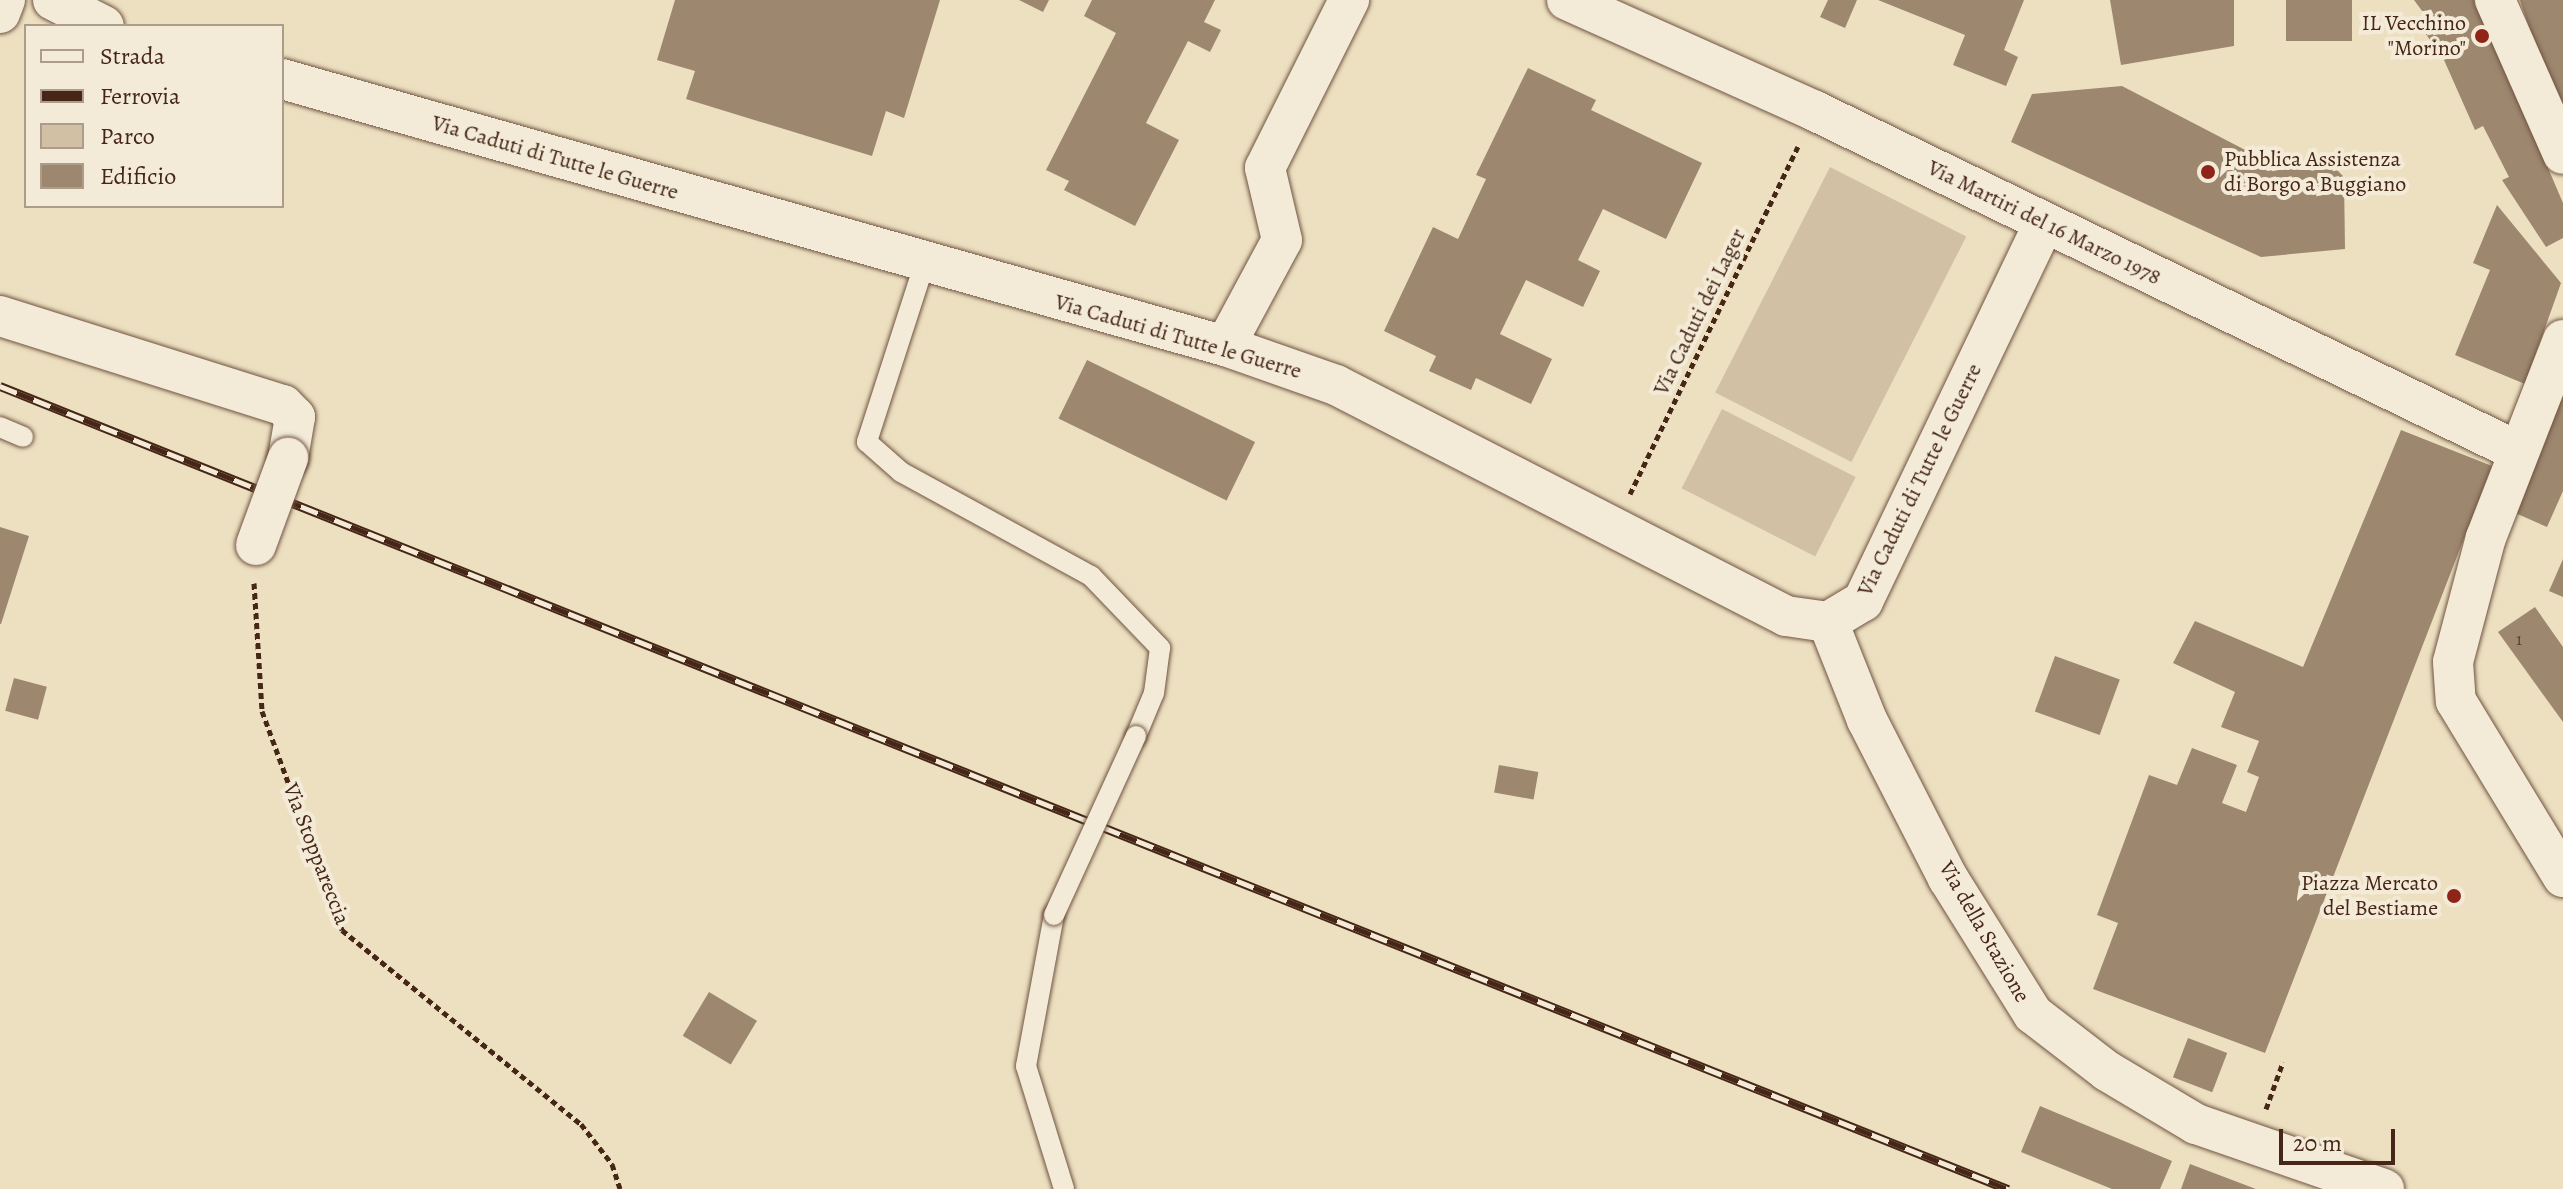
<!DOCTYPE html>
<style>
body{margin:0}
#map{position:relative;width:2563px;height:1189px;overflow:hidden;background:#ede0c1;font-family:Alegreya,serif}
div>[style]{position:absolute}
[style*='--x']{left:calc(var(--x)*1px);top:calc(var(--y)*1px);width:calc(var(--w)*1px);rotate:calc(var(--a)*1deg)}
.green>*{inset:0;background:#d1c0a4;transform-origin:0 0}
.building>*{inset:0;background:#9d876f;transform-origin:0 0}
.path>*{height:5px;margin-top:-2.5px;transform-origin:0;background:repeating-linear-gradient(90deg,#462616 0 6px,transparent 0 10px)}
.roads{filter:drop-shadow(0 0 2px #705441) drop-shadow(0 0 2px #705441)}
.lane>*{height:20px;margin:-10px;padding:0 10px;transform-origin:10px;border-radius:10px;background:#f3ebd7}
.street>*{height:40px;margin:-20px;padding:0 20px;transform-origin:20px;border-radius:20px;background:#f3ebd7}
.rail>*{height:9px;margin-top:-4.5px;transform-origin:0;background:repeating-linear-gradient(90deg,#f3ebd7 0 18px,#462616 0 36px);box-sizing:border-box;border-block:2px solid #462616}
.bridges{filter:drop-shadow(0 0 2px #705441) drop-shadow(0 0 2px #705441)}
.lane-bridge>*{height:20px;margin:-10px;padding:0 10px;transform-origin:10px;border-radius:10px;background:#f3ebd7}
.street-bridge>*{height:40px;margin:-20px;padding:0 20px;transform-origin:20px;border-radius:20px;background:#f3ebd7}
.dots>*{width:22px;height:22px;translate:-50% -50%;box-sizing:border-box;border:4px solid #f3ebd7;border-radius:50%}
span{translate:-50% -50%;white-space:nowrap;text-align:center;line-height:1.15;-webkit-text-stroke:8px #f3ebd7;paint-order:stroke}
.number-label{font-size:18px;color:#5c3e2c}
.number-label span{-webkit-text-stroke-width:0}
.poi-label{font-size:22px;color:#462616}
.right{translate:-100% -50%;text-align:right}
.left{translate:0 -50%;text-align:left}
.street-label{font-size:22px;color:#462616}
.legend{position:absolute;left:24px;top:24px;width:260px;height:184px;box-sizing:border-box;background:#f3ebd7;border:2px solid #ae9c8a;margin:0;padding:10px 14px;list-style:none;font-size:24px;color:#462616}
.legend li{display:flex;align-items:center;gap:16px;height:40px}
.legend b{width:40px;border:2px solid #ae9c8a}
.scale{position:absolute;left:2279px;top:1129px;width:116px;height:36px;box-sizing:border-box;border:4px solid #462616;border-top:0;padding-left:10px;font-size:24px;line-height:28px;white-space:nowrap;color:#462616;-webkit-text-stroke:6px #f3ebd7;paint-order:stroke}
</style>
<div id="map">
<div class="green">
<div style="left:1830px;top:167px;width:153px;height:253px;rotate:27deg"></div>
<div style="left:1722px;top:409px;width:150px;height:89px;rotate:27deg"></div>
</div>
<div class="building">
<div style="clip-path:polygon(675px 0,940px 0,904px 118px,886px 111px,872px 156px,686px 99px,695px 71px,657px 60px)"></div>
<div style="clip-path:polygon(1019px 0,1049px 0,1043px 12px)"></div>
<div style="clip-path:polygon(1092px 0,1215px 0,1204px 22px,1221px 30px,1210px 52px,1188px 41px,1146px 123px,1179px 140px,1135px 226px,1064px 190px,1069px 181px,1046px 170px,1116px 33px,1084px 16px)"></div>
<div style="clip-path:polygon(1828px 0,1857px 0,1845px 28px,1820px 17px)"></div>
<div style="clip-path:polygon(1878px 0,2024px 0,2004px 50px,2018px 57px,2006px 86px,1953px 65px,1965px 35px)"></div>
<div style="clip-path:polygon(2110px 0,2234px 0,2234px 46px,2121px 65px)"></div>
<div style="left:2286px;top:0;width:66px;height:41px"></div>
<div style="clip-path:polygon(2414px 0,2476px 0,2563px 203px,2563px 238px,2546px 247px,2502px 180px,2509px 177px,2483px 126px,2475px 130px,2444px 60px,2421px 27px,2428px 19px)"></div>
<div style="clip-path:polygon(2520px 0,2563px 0,2563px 112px,2528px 24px)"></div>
<div style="clip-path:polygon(1528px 68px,1596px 100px,1591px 110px,1702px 163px,1666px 239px,1603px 209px,1578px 260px,1600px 271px,1583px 307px,1526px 280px,1500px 334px,1552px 359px,1531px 404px,1476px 378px,1471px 390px,1429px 371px,1436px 356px,1384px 331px,1433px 227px,1458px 239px,1486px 179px,1476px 175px)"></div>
<div style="clip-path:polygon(2122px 86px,2278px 167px,2326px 159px,2344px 177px,2345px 249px,2261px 257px,2011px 142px,2032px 94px)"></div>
<div style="clip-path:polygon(2497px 205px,2561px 283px,2525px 384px,2455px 355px,2490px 270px,2473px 263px)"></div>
<div style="left:1087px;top:360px;width:187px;height:65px;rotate:26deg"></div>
<div style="clip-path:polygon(2563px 380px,2563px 491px,2547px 527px,2513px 512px)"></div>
<div style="clip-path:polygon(2401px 430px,2492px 466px,2265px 1053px,2093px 989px,2118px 923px,2097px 915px,2149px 775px,2177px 785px,2192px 748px,2237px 765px,2222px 803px,2246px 812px,2259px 777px,2247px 772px,2259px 741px,2221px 727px,2235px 692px,2173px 663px,2195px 621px,2303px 667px)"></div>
<div style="clip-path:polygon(0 527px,29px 536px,1px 624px,0 624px)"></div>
<div style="clip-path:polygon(2563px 559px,2563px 597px,2549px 591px)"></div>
<div style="clip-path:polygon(2535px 607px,2563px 647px,2563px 722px,2498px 632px)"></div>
<div style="left:2055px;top:656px;width:69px;height:59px;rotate:20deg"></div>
<div style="left:14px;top:678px;width:34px;height:34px;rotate:15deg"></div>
<div style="left:1499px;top:765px;width:40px;height:28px;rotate:10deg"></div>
<div style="left:709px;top:992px;width:56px;height:51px;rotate:31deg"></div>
<div style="left:2188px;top:1038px;width:42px;height:42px;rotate:21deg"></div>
<div style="clip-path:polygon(2040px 1106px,2172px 1161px,2160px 1189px,2112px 1189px,2021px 1152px)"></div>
<div style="clip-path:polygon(2190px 1164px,2256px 1189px,2181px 1189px)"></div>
</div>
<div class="path">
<div style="--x:1630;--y:494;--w:386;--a:-64.2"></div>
<div style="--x:254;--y:583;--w:128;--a:86.4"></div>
<div style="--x:262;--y:711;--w:233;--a:69.9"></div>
<div style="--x:342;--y:930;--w:308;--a:39.1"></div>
<div style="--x:581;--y:1124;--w:51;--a:52.2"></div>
<div style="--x:612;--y:1164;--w:26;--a:72"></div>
<div style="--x:2266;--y:1109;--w:50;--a:-70.1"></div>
</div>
<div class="roads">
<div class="lane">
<div style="--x:924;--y:265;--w:186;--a:107.9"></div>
<div style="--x:867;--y:442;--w:45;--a:41.4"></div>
<div style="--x:901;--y:472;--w:217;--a:28.7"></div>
<div style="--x:1091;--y:576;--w:100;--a:46.2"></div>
<div style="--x:1160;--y:648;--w:45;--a:97.6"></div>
<div style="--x:1154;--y:693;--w:47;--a:112.7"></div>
<div style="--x:0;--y:427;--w:25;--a:23"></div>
<div style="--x:1054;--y:915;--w:154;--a:100.5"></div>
<div style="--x:1026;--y:1066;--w:129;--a:72.8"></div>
</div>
<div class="street">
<div style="--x:53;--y:0;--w:57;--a:27"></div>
<div style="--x:1567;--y:0;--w:272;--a:24.1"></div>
<div style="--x:1815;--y:111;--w:782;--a:25.84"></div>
<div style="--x:2495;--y:0;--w:168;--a:66.2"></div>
<div style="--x:0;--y:13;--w:14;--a:-69"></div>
<div style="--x:282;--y:79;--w:980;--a:15.81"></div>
<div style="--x:1225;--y:346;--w:118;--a:19.4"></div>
<div style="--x:1336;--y:385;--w:506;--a:27.17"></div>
<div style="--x:1786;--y:616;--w:42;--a:8.1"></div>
<div style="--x:1828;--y:622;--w:41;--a:-31"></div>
<div style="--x:1863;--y:601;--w:418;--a:-64.4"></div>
<div style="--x:0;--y:316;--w:297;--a:17.5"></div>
<div style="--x:283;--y:405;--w:17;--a:45"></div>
<div style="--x:295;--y:417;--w:42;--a:99.7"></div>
<div style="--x:2563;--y:340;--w:212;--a:111.3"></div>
<div style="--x:2486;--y:537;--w:129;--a:104.8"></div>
<div style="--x:2453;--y:662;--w:39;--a:86"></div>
<div style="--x:2456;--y:701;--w:206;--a:58.7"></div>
<div style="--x:1225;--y:346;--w:120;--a:-61.7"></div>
<div style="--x:1282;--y:240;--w:74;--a:-103.3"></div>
<div style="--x:1265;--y:168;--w:188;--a:-63.4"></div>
<div style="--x:1828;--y:622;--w:105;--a:68.3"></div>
<div style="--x:1867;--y:720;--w:178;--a:62.9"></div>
<div style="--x:1948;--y:878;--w:160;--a:58"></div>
<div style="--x:2033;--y:1014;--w:93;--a:37.6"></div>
<div style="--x:2107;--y:1071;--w:104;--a:30.8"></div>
<div style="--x:2196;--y:1124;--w:199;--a:19.1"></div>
</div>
</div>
<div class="rail">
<div style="--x:0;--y:386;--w:2163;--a:21.8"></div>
</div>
<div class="bridges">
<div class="lane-bridge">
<div style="--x:1054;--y:915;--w:197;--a:-65.4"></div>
</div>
<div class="street-bridge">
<div style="--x:256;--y:545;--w:93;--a:-69.8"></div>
</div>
</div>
<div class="dots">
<div style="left:2482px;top:36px;background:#8f2418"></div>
<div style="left:2208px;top:172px;background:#8f2418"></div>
<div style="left:2454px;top:896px;background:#8f2418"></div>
</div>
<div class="number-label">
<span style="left:2519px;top:639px">1</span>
</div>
<div class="poi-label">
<span class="right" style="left:2466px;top:36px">IL Vecchino<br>"Morino"</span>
<span class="left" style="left:2224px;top:172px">Pubblica Assistenza<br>di Borgo a Buggiano</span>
<span class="right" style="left:2438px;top:896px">Piazza Mercato<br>del Bestiame</span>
</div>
<div class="street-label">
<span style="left:555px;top:158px;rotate:16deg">Via Caduti di Tutte le Guerre</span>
<span style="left:2044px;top:223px;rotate:26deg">Via Martiri del 16 Marzo 1978</span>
<span style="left:1700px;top:312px;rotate:-64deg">Via Caduti dei Lager</span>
<span style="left:1178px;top:337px;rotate:16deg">Via Caduti di Tutte le Guerre</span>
<span style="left:1920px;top:480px;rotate:-64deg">Via Caduti di Tutte le Guerre</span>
<span style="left:316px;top:854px;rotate:69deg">Via Stoppareccia</span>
<span style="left:1984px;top:932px;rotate:60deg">Via della Stazione</span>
</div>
<ul class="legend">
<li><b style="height:10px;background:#f3ebd7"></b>Strada</li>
<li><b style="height:10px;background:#462616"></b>Ferrovia</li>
<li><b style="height:22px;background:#d1c0a4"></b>Parco</li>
<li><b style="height:22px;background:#9d876f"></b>Edificio</li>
</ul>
<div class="scale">20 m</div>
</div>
